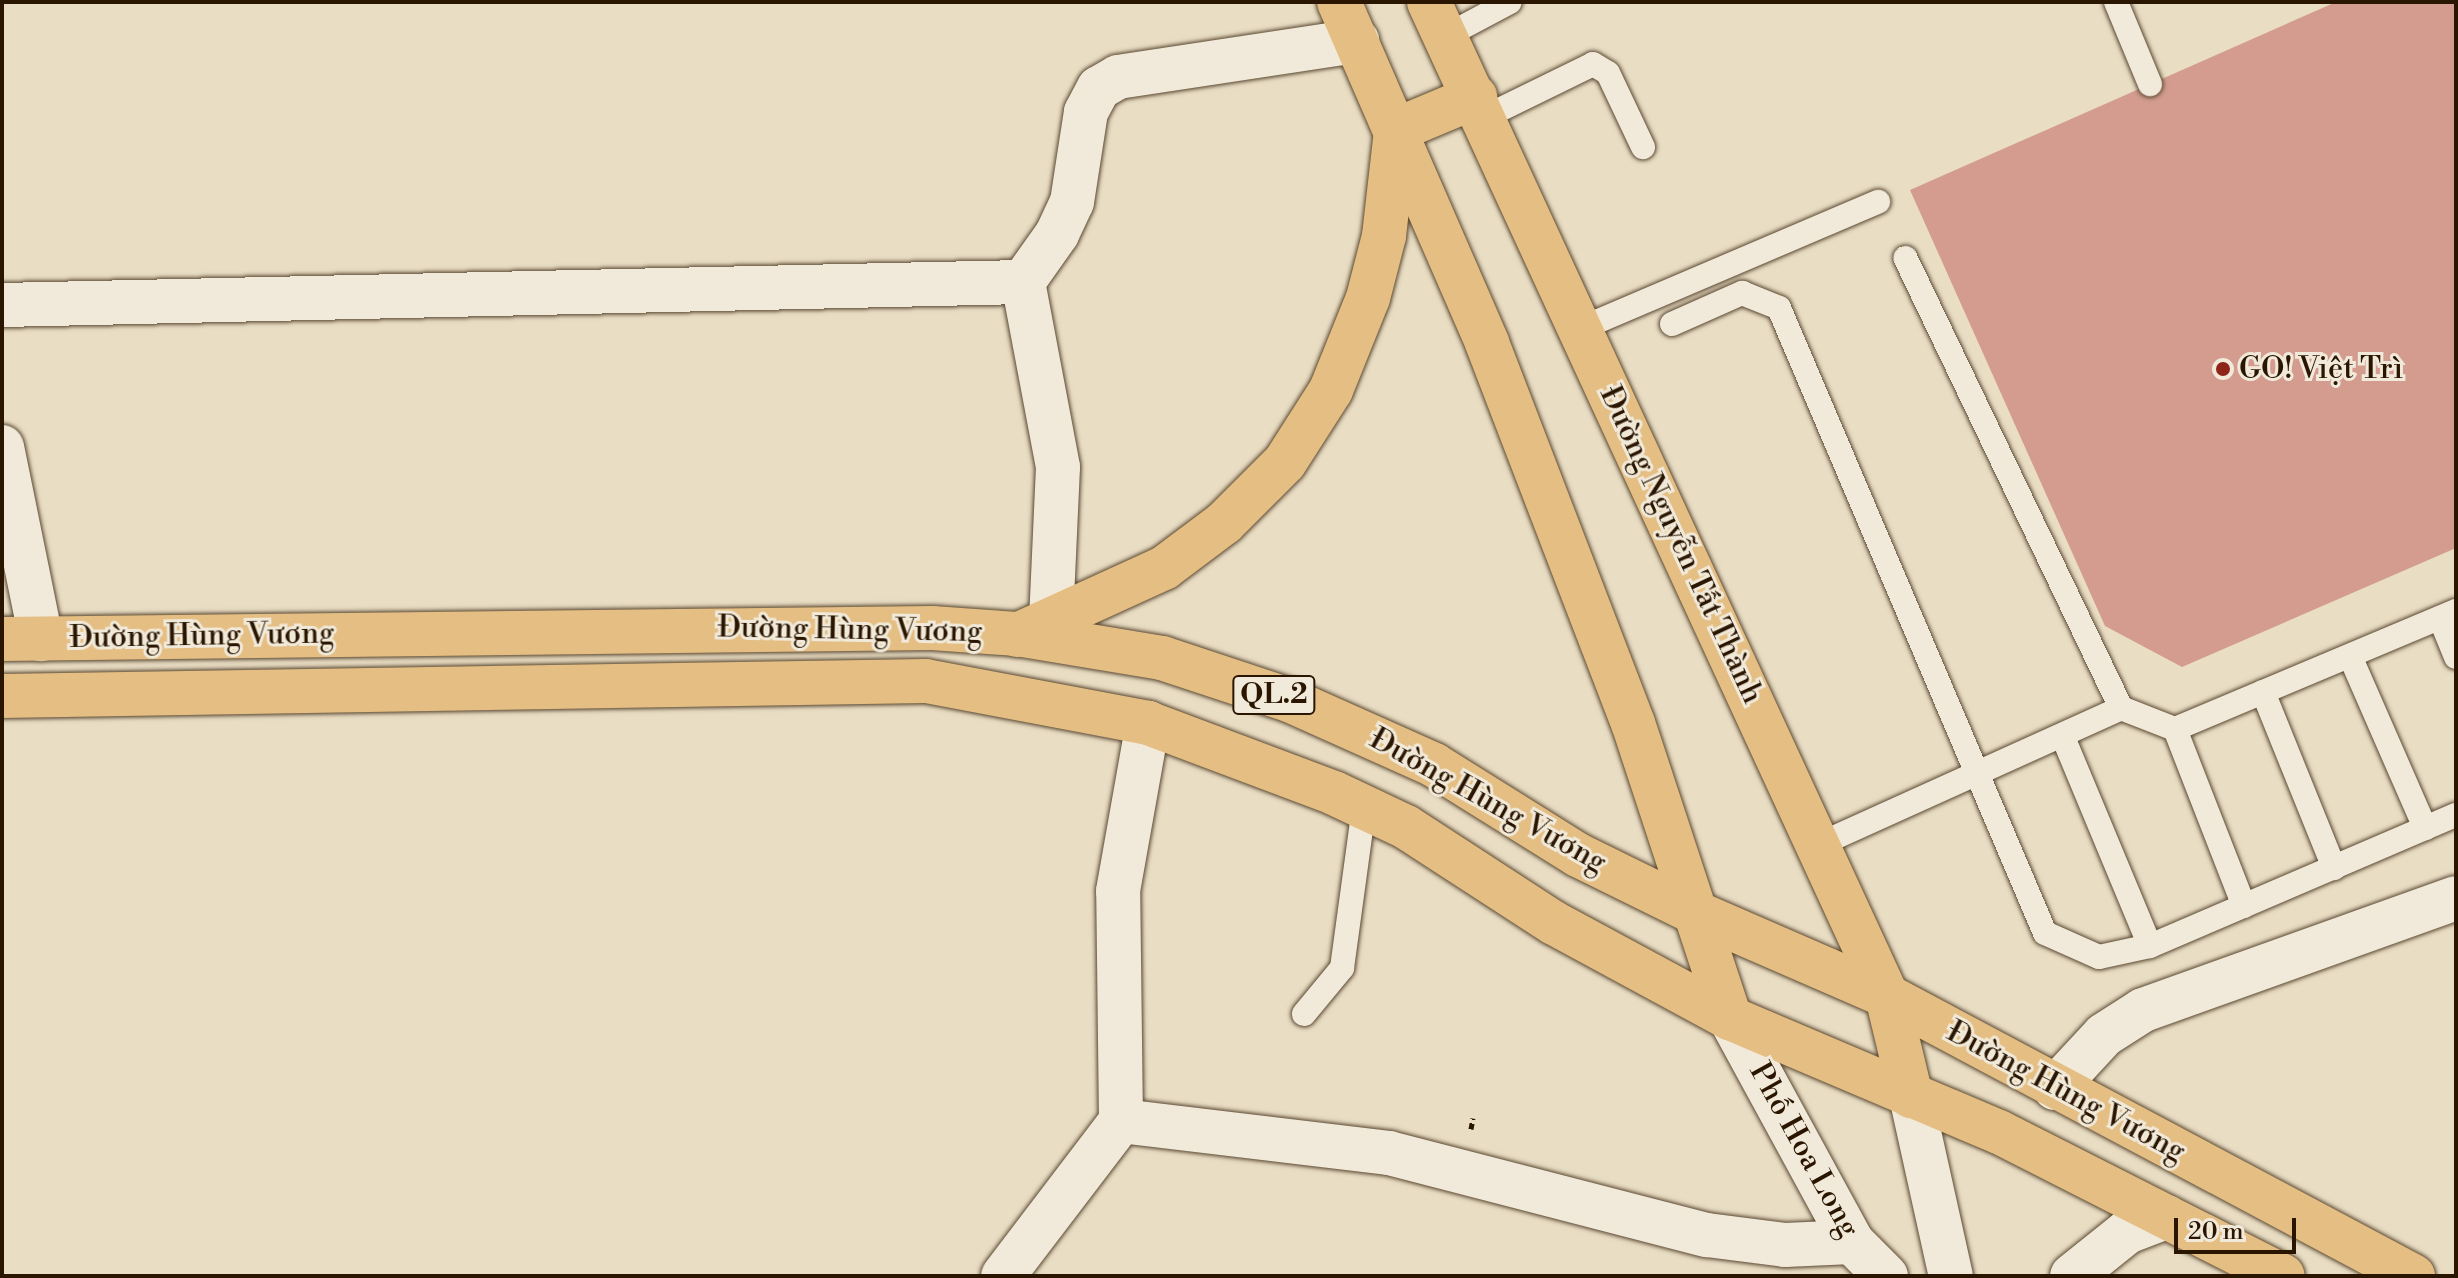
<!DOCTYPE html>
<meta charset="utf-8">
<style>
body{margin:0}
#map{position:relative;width:2458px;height:1278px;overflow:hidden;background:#e9ddc4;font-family:"Libre Bodoni",serif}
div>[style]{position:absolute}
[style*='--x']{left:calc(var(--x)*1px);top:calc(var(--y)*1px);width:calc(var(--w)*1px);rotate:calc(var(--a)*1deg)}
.building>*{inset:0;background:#d39c8e}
.path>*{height:5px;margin-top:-2.5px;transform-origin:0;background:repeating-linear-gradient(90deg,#2a1600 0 6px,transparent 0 10px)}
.roads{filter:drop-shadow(0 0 2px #5a4831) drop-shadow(0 0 2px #5a4831)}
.lane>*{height:24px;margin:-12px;padding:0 12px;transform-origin:12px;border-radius:12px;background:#f1e9d9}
.street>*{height:44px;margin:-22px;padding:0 22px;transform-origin:22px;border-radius:22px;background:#f1e9d9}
.secondary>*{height:44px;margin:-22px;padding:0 22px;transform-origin:22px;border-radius:22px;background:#f1e9d9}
.primary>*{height:44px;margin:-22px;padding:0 22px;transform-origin:22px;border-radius:22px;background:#e4be82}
.dots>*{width:22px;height:22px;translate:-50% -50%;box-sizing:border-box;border:4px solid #f1e9d9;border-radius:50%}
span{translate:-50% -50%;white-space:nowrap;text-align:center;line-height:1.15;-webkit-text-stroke:6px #f1e9d9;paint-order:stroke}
.shield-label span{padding:2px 6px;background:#f1e9d9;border:2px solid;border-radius:6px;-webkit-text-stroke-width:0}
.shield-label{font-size:28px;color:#2a1600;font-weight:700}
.poi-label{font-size:30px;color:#2a1600}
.left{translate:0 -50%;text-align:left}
.street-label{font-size:30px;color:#2a1600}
.frame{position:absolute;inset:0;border:4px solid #2a1600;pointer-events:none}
.scale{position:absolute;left:2174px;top:1218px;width:122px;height:36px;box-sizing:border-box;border:4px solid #2a1600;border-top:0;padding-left:10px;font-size:24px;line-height:28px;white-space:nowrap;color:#2a1600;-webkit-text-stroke:6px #f1e9d9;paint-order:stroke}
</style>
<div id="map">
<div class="building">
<div style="clip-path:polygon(2336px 2px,2456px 2px,2456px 548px,2182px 667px,2105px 626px,1910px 190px)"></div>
</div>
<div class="path">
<div style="--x:1471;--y:1129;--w:11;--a:-80"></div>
</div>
<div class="roads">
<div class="lane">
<div style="--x:2116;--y:2;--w:89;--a:67.5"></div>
<div style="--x:1446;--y:36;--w:72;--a:-28"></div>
<div style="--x:1485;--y:117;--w:120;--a:-26.1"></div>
<div style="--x:1593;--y:64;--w:17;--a:31"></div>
<div style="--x:1608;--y:73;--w:82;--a:64.7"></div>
<div style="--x:1672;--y:324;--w:77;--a:-23.9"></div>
<div style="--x:1742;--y:293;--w:40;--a:22"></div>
<div style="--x:1779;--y:308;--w:679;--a:66.95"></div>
<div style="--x:2045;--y:933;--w:59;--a:24"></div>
<div style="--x:2099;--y:957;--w:52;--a:-12.2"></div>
<div style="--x:2150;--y:946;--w:333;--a:-23.2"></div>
<div style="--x:1582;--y:328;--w:322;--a:-23.1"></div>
<div style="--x:2440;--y:618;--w:42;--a:67.7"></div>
<div style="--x:2350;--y:656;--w:188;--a:66.4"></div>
<div style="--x:2263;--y:692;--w:190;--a:68"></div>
<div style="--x:2121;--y:708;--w:58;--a:21.3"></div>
<div style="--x:2175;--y:729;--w:305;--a:-22.8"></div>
<div style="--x:2175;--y:729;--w:190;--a:68.7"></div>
<div style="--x:2063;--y:737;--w:226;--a:67.4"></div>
<div style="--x:1818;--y:845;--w:333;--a:-24.3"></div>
<div style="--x:2121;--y:708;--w:499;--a:-115.6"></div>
<div style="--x:1304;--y:1014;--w:60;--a:-50.4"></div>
<div style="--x:1342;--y:968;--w:162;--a:-82.2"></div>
</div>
<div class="street">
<div style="--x:2;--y:305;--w:1021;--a:-1.29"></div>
<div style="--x:2;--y:447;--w:196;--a:78.5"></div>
<div style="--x:1051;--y:621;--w:154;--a:-87.4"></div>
<div style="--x:1058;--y:467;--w:188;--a:-100.7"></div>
<div style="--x:1023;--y:282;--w:59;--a:-54.7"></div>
<div style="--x:1057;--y:234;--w:35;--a:-65"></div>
<div style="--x:1072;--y:202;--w:91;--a:-81.2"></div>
<div style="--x:1086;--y:112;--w:27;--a:-62"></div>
<div style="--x:1099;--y:88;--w:22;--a:-30"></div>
<div style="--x:1118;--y:77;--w:242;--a:-8.6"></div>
<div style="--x:2055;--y:1088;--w:72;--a:-47.2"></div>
<div style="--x:2104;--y:1035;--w:46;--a:-32.7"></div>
<div style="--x:2143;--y:1010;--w:332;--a:-19.7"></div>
<div style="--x:1121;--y:1121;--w:270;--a:6.8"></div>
<div style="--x:1389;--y:1153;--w:328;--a:14.5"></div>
<div style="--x:1707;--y:1235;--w:79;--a:7.3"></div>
<div style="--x:1785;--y:1245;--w:67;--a:-2.6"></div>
<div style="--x:1003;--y:1276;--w:195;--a:-52.7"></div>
<div style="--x:1121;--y:1121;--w:230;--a:-90.7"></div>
<div style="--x:1118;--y:891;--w:171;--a:-79.9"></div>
</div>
<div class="secondary">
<div style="--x:1730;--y:1018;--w:255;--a:61.4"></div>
<div style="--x:1852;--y:1242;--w:48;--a:45"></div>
<div style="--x:1911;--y:1096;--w:184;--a:77.5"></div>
<div style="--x:2072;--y:1276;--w:70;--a:-38.7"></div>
<div style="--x:2127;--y:1232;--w:42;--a:-21"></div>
</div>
<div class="primary">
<div style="--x:1339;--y:2;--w:372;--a:66.5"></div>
<div style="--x:1487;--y:343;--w:407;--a:69"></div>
<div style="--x:1633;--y:723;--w:311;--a:71.8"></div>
<div style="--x:1429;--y:2;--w:1094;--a:65.26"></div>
<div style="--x:1887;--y:996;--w:103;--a:76.5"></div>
<div style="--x:1017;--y:635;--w:162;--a:-24.5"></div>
<div style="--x:1164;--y:568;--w:75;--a:-36.9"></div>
<div style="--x:1224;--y:523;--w:86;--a:-45"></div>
<div style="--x:1285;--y:462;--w:85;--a:-57.4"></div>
<div style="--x:1331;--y:390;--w:99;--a:-68.1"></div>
<div style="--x:1368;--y:298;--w:64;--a:-75.5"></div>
<div style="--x:1384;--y:236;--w:107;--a:-83.5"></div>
<div style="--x:1396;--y:130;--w:86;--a:-22.7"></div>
<div style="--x:2;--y:639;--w:930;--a:-0.68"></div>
<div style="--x:932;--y:628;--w:85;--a:4"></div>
<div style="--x:1017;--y:634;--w:147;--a:9.4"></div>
<div style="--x:1162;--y:658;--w:134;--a:18.3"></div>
<div style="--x:1289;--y:700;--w:159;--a:24.1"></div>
<div style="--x:1434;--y:765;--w:170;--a:32"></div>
<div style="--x:1578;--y:855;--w:129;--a:26.2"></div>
<div style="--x:1694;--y:912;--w:210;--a:23.5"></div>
<div style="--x:1887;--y:996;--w:596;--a:28.03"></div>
<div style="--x:2;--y:696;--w:924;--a:-0.93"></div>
<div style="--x:926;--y:681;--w:226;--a:10.7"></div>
<div style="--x:1148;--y:723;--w:199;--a:20.6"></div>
<div style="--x:1334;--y:793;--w:80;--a:25.3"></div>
<div style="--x:1406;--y:827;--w:176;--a:33"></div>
<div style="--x:1554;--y:923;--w:200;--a:28.4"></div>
<div style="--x:1730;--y:1018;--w:292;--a:23"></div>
<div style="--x:1999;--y:1132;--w:318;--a:26.9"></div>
</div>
</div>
<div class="dots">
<div style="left:2223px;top:369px;background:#8f2418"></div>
</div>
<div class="shield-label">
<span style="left:1274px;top:695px">QL.2</span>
</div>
<div class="poi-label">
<span class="left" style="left:2239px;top:369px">GO! Việt Trì</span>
</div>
<div class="street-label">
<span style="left:1681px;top:545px;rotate:65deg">Đường Nguyễn Tất Thành</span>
<span style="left:850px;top:630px;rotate:1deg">Đường Hùng Vương</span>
<span style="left:202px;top:636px;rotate:-1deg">Đường Hùng Vương</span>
<span style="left:1488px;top:801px;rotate:29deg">Đường Hùng Vương</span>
<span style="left:2066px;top:1092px;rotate:28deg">Đường Hùng Vương</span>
<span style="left:1804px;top:1150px;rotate:61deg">Phố Hoa Long</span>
</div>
<div class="frame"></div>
<div class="scale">20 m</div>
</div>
